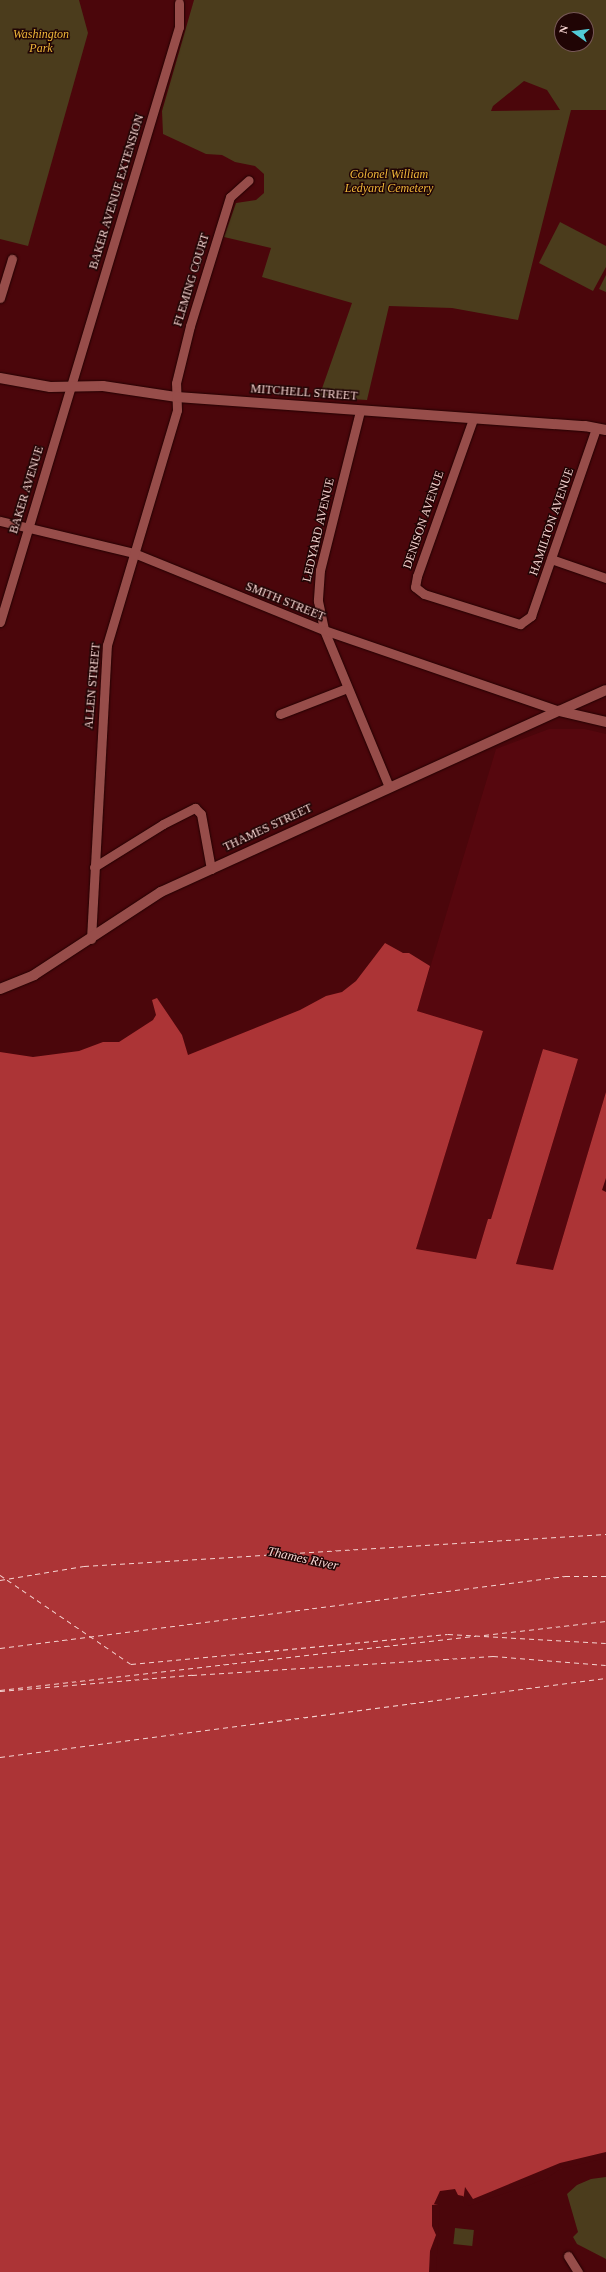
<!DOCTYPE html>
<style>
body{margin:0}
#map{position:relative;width:606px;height:2272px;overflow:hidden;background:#4b060b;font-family:"Times New Roman",serif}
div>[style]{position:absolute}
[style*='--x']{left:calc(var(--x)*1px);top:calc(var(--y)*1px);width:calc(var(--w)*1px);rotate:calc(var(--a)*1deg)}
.built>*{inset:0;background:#56070e}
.green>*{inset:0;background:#4b3c1c;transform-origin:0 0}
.water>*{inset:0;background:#ac3436}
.pier>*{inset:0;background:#4b060b}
.ferry>*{height:1px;margin-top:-0.5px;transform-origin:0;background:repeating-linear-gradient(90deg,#f5d4d1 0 5px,transparent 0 9px)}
.roads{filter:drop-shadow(0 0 1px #230203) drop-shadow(0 0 1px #230203)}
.minor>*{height:9px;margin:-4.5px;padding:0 4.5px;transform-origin:4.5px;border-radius:4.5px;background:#974d4a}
.tertiary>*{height:10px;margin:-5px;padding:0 5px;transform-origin:5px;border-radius:5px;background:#974d4a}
.secondary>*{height:10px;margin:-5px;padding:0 5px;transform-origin:5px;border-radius:5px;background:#974d4a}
span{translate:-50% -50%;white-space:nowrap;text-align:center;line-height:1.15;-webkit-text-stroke:3px #200505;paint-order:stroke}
.park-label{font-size:12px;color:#efb839;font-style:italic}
.street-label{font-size:12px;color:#f9d6d3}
.water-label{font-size:13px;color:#f5d4d1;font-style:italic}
.north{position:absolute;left:554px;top:12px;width:40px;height:40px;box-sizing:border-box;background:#200505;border:1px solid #775957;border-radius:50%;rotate:284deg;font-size:11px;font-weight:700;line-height:16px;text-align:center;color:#f9d6d3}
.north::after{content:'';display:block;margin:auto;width:14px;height:18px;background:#52cbd7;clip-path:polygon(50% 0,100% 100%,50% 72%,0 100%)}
</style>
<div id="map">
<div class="built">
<div style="clip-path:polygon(549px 729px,585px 729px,606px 734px,606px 1092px,553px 1270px,516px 1265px,578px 1059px,543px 1049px,491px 1219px,488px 1219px,476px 1259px,416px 1249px,483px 1031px,417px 1011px,496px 749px)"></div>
</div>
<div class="green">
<div style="clip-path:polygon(0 0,79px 0,88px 33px,28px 246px,0 239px)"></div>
<div style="clip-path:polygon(evenodd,194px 0,606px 0,606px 110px,571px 110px,518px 320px,452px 308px,389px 306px,367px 400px,319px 397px,352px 303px,262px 277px,271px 248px,224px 237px,236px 203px,256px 200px,264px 193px,264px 174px,255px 166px,235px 162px,222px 155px,206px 154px,163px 134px,162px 111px,194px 0,562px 20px,586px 20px,586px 44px,562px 44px,562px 20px,194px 0,524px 81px,547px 90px,560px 110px,491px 111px,493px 106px,524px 81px)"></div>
<div style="clip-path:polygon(560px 222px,606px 246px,606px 267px,593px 291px,539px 263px)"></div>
<div style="clip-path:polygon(606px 275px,606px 292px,599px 289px)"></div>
<div style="clip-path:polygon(606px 2177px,606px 2259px,577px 2244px,573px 2237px,578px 2232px,567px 2194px,577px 2185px,591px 2179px)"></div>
<div style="left:455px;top:2228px;width:19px;height:16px;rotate:6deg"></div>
</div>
<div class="water">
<div style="clip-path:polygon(385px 943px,403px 953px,409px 953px,430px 966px,417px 1011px,483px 1031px,416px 1249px,476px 1259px,488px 1219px,491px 1219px,543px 1049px,578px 1059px,516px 1264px,553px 1270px,606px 1092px,606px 1178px,602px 1190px,606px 1192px,606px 2156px,567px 2166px,470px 2204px,463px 2196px,458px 2195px,455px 2189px,440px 2191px,434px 2204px,439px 2205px,434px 2272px,0 2272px,0 1052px,33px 1057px,79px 1051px,103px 1042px,119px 1042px,153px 1020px,156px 1015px,152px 1000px,157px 998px,182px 1035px,188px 1055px,300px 1010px,326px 996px,342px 992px,356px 981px)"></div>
</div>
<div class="pier">
<div style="clip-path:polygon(606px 2152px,606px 2158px,560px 2169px,546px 2179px,468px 2206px,463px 2201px,465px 2187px,473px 2199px,560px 2163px)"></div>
<div style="clip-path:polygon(440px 2204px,436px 2272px,429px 2272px,430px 2251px,436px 2235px,432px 2226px,432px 2205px)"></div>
</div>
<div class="ferry">
<div style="--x:0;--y:1575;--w:158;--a:34.2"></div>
<div style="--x:131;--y:1664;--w:318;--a:-5.4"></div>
<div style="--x:448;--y:1634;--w:158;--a:3.3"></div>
<div style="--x:0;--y:1580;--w:85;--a:-9.5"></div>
<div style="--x:84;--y:1566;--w:523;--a:-3.51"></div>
<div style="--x:484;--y:1635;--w:123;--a:-6.5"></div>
<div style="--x:0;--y:1648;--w:570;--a:-7.26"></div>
<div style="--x:565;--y:1576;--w:41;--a:0"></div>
<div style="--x:0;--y:1690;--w:479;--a:-6.5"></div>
<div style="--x:0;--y:1691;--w:193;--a:-4.8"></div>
<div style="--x:192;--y:1675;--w:302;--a:-3.6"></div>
<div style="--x:493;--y:1656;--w:113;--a:4.6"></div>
<div style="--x:0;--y:1757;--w:611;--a:-7.43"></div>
</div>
<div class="roads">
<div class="minor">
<div style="--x:0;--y:298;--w:41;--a:-72.9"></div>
<div style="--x:360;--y:411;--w:164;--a:104.1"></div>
<div style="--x:320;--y:570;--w:31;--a:94"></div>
<div style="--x:318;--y:601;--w:30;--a:78"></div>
<div style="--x:324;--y:630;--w:170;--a:67.5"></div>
<div style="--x:473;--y:419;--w:167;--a:109.6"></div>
<div style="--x:417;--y:576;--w:11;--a:100"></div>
<div style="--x:415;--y:587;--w:11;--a:38"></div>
<div style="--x:424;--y:594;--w:101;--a:17.4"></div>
<div style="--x:520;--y:624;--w:14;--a:-36"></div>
<div style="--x:531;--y:616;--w:199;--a:-70.9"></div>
<div style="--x:0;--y:521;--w:138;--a:13.4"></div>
<div style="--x:134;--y:553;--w:205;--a:22.1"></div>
<div style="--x:324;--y:630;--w:249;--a:19"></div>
<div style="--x:551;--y:559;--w:58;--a:19.1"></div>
<div style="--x:0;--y:622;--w:621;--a:-73.26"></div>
<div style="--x:179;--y:27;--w:24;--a:-90"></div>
<div style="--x:280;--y:714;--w:72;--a:-21.2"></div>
<div style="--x:94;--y:867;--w:81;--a:-31.9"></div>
<div style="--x:163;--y:824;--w:36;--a:-27"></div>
<div style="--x:195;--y:808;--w:8;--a:45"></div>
<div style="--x:201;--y:814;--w:56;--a:79.7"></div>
<div style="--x:91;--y:939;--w:294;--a:-86.9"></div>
<div style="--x:107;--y:645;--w:245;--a:-73.4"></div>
<div style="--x:177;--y:410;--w:27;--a:-92"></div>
<div style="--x:176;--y:383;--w:59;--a:-76.2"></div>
<div style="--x:190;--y:326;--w:135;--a:-72.8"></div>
<div style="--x:230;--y:197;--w:25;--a:-42"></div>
<div style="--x:568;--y:2256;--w:19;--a:58"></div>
</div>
<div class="tertiary">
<div style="--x:0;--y:989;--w:37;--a:-22"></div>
<div style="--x:34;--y:975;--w:152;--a:-33.2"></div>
<div style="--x:161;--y:892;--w:437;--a:-24.5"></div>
</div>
<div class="secondary">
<div style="--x:0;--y:378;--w:51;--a:10.2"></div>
<div style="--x:50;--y:387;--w:53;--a:-1.1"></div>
<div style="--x:103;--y:386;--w:75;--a:8.5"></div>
<div style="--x:177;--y:397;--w:409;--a:4.1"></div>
<div style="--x:585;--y:426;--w:21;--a:11"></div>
<div style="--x:559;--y:711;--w:51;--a:-24.1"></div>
<div style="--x:559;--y:711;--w:48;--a:13.2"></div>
</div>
</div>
<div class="park-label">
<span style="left:41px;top:42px">Washington<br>Park</span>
<span style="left:389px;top:182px">Colonel William<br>Ledyard Cemetery</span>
</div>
<div class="street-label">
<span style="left:117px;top:192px;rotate:-73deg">BAKER AVENUE EXTENSION</span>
<span style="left:192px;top:280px;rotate:-73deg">FLEMING COURT</span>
<span style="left:304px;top:393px;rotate:4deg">MITCHELL STREET</span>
<span style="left:27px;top:490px;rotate:-73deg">BAKER AVENUE</span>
<span style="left:424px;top:520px;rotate:-71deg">DENISON AVENUE</span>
<span style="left:552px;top:522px;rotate:-71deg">HAMILTON AVENUE</span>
<span style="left:319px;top:530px;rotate:-77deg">LEDYARD AVENUE</span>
<span style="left:285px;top:602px;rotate:22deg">SMITH STREET</span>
<span style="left:93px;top:686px;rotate:-85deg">ALLEN STREET</span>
<span style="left:268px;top:828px;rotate:-25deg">THAMES STREET</span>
</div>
<div class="water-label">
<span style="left:303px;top:1559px;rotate:12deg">Thames River</span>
</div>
<div class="north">N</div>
</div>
